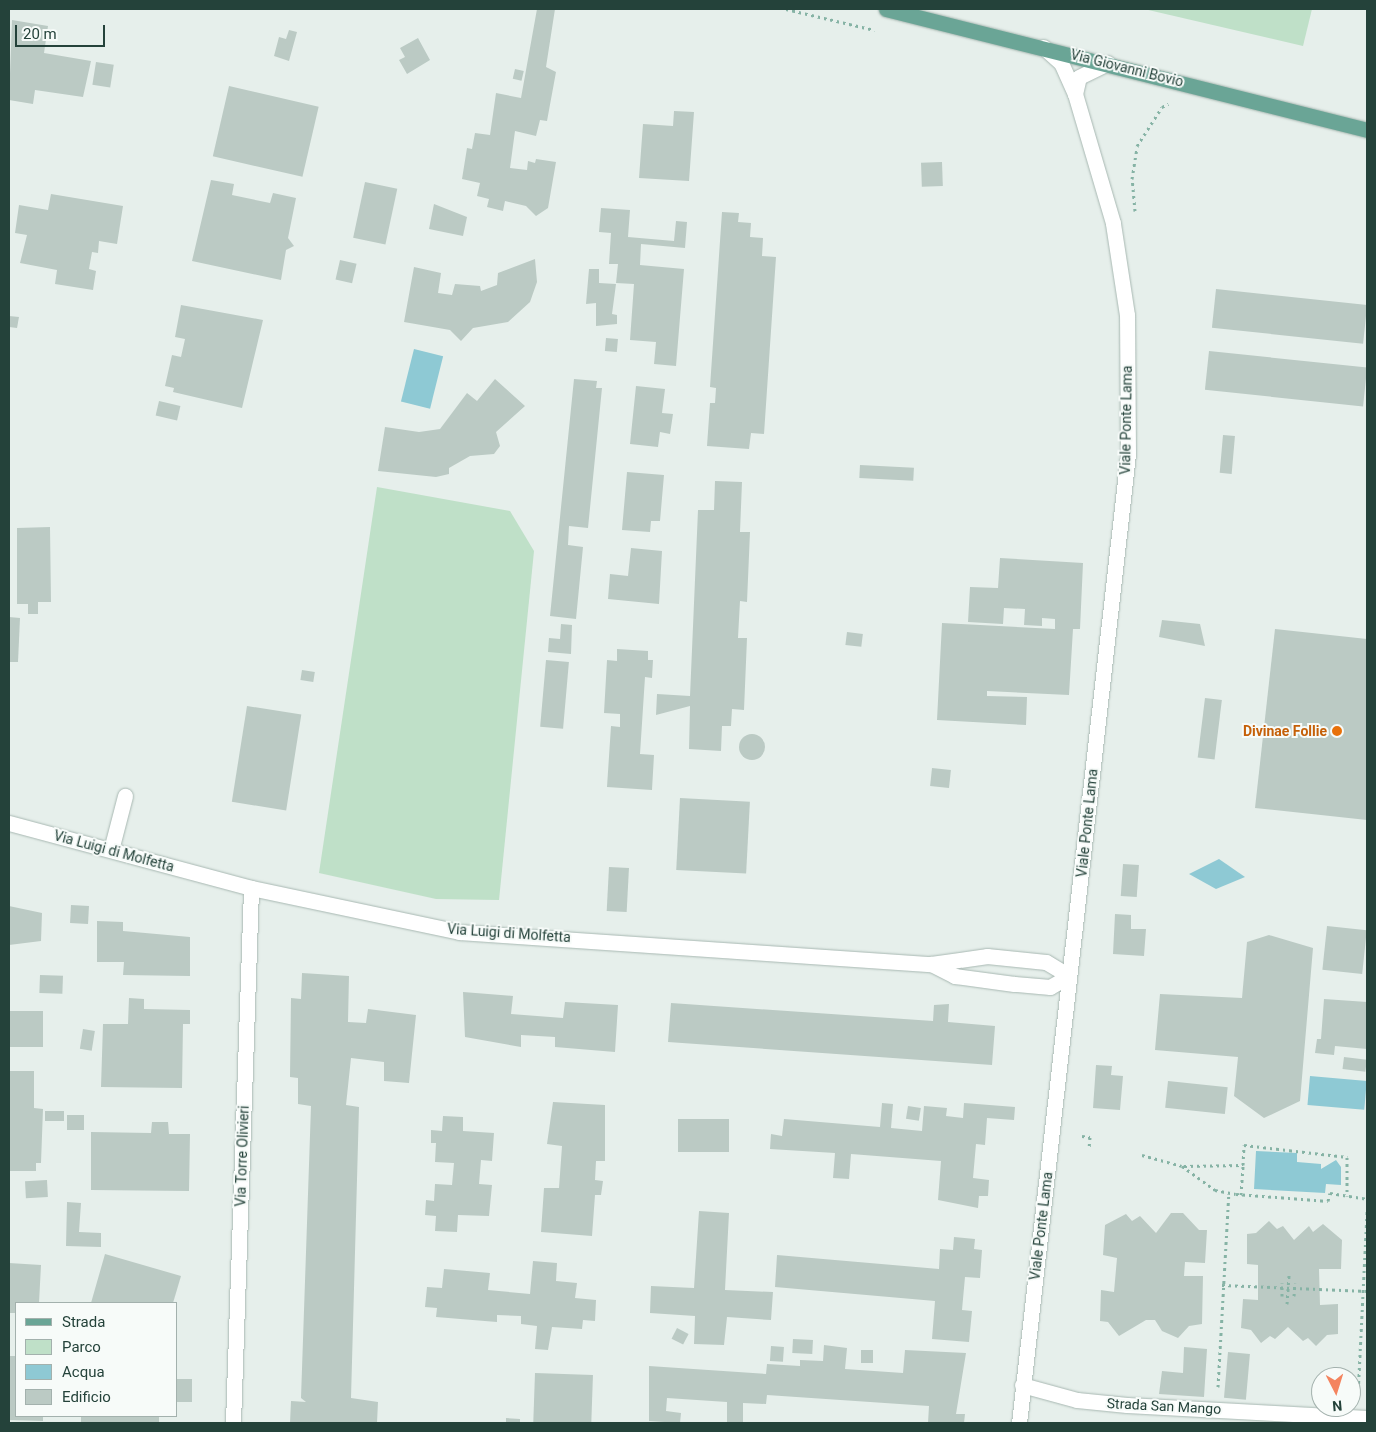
<!DOCTYPE html>
<style>
body{margin:0}
#map{position:relative;width:1376px;height:1432px;overflow:hidden;background:#e6efeb;font-family:Roboto,sans-serif}
div>[style]{position:absolute}
[style*='--x']{left:calc(var(--x)*1px);top:calc(var(--y)*1px);width:calc(var(--w)*1px);rotate:calc(var(--a)*1deg)}
.green>*{inset:0;background:#bfe0c8}
.water>*{inset:0;background:#8ec9d4;transform-origin:0 0}
.building>*{inset:0;background:#bbcac4;transform-origin:0 0}
.round{border-radius:50%}
.path>*{height:3px;margin-top:-1.5px;transform-origin:0;background:repeating-linear-gradient(90deg,#86b3a5 0 2.5px,transparent 0 6.5px)}
.roads{filter:drop-shadow(0 0 1px #a8b8b2) drop-shadow(0 0 1px #a8b8b2)}
.minor>*{height:15px;margin:-7.5px;padding:0 7.5px;transform-origin:7.5px;border-radius:7.5px;background:#fff}
.major>*{height:15px;margin:-7.5px;padding:0 7.5px;transform-origin:7.5px;border-radius:7.5px;background:#6aa596}
.dots>*{width:14px;height:14px;translate:-50% -50%;box-sizing:border-box;border:2px solid #f7fbf9;border-radius:50%}
span{translate:-50% -50%;white-space:nowrap;text-align:center;line-height:1.15;-webkit-text-stroke:4px #f7fbf9;paint-order:stroke}
.street-label{font-size:14px;color:#24423a}
.food-label{font-size:14px;color:#c56008;font-weight:700}
.right{translate:-100% -50%;text-align:right}
.frame{position:absolute;inset:0;border:10px solid #24423a;pointer-events:none}
.legend{position:absolute;left:15px;top:1302px;width:162px;height:115px;box-sizing:border-box;background:#f7fbf9;border:1px solid #a3b1ad;margin:0;padding:6px 9px;list-style:none;font-size:15px;color:#24423a}
.legend li{display:flex;align-items:center;gap:10px;height:25px}
.legend b{width:25px;border:1px solid #a3b1ad}
.north{position:absolute;left:1311px;top:1367px;width:50px;height:50px;box-sizing:border-box;background:#f7fbf9;border:1px solid #a3b1ad;border-radius:50%;rotate:175deg;font-size:14px;font-weight:700;line-height:20px;text-align:center;color:#24423a}
.north::after{content:'';display:block;margin:auto;width:18px;height:22px;background:#f4845f;clip-path:polygon(50% 0,100% 100%,50% 72%,0 100%)}
.scale{position:absolute;left:15px;top:25px;width:90px;height:22px;box-sizing:border-box;border:2px solid #24423a;border-top:0;padding-left:6px;font-size:15px;line-height:18px;white-space:nowrap;color:#24423a;-webkit-text-stroke:4px #f7fbf9;paint-order:stroke}
</style>
<div id="map">
<div class="green">
<div style="clip-path:polygon(1144px 9px,1312px 9px,1303px 46px)"></div>
<div style="clip-path:polygon(377px 487px,510px 511px,534px 551px,499px 900px,436px 899px,319px 873px)"></div>
</div>
<div class="water">
<div style="left:414px;top:349px;width:30px;height:54px;rotate:14deg"></div>
<div style="clip-path:polygon(1219px 859px,1245px 877px,1216px 889px,1189px 874px)"></div>
<div style="left:1310px;top:1076px;width:57px;height:29px;rotate:5deg"></div>
<div style="clip-path:polygon(1256px 1151px,1297px 1153px,1297px 1162px,1321px 1164px,1321px 1169px,1336px 1160px,1341px 1167px,1341px 1185px,1326px 1184px,1325px 1193px,1254px 1189px)"></div>
</div>
<div class="building">
<div style="clip-path:polygon(537px 9px,555px 9px,546px 67px,556px 72px,547px 121px,540px 120px,536px 136px,515px 131px,510px 168px,527px 170px,528px 161px,535px 163px,536px 159px,556px 162px,548px 208px,536px 216px,526px 206px,505px 201px,503px 211px,487px 207px,489px 199px,477px 196px,480px 183px,462px 179px,467px 148px,472px 149px,475px 133px,490px 135px,496px 93px,521px 98px)"></div>
<div style="clip-path:polygon(12px 20px,48px 26px,44px 53px,91px 61px,83px 97px,35px 90px,33px 104px,9px 100px)"></div>
<div style="clip-path:polygon(289px 30px,297px 32px,289px 61px,274px 56px,279px 37px,286px 39px)"></div>
<div style="clip-path:polygon(418px 38px,430px 60px,407px 74px,399px 60px,405px 57px,400px 48px)"></div>
<div style="left:96px;top:62px;width:18px;height:23px;rotate:9deg"></div>
<div style="left:515px;top:69px;width:9px;height:10px;rotate:13deg"></div>
<div style="left:229px;top:86px;width:92px;height:72px;rotate:13deg"></div>
<div style="clip-path:polygon(674px 111px,694px 112px,689px 181px,639px 178px,643px 124px,673px 126px)"></div>
<div style="left:942px;top:162px;width:24px;height:21px;rotate:88deg"></div>
<div style="clip-path:polygon(211px 180px,234px 184px,232px 195px,270px 203px,273px 193px,296px 198px,288px 238px,294px 246px,286px 250px,281px 280px,192px 261px)"></div>
<div style="left:365px;top:182px;width:33px;height:57px;rotate:12deg"></div>
<div style="clip-path:polygon(51px 194px,123px 206px,117px 244px,99px 241px,98px 253px,92px 252px,89px 269px,96px 271px,93px 290px,55px 284px,57px 270px,20px 263px,27px 235px,15px 233px,19px 205px,48px 210px)"></div>
<div style="clip-path:polygon(434px 204px,467px 217px,463px 236px,429px 229px)"></div>
<div style="clip-path:polygon(601px 208px,630px 210px,628px 237px,674px 241px,676px 221px,687px 222px,685px 248px,641px 244px,640px 265px,684px 269px,676px 366px,654px 364px,656px 342px,630px 340px,634px 284px,616px 283px,618px 264px,609px 264px,611px 233px,599px 232px)"></div>
<div style="clip-path:polygon(722px 212px,739px 213px,738px 222px,751px 223px,750px 237px,763px 238px,762px 256px,776px 257px,764px 434px,751px 433px,749px 449px,707px 446px,710px 403px,715px 403px,716px 388px,710px 387px)"></div>
<div style="clip-path:polygon(535px 259px,537px 282px,530px 302px,508px 322px,473px 328px,461px 341px,450px 330px,404px 322px,414px 267px,441px 273px,438px 293px,452px 295px,455px 284px,480px 286px,481px 291px,497px 285px,498px 273px)"></div>
<div style="left:340px;top:260px;width:17px;height:20px;rotate:13deg"></div>
<div style="clip-path:polygon(589px 269px,599px 269px,599px 283px,616px 284px,612px 314px,617px 315px,617px 324px,596px 326px,596px 303px,586px 304px)"></div>
<div style="left:1216px;top:289px;width:152px;height:39px;rotate:6deg"></div>
<div style="clip-path:polygon(181px 305px,263px 320px,242px 408px,173px 392px,174px 388px,165px 386px,172px 355px,181px 357px,185px 339px,175px 337px)"></div>
<div style="clip-path:polygon(9px 316px,19px 317px,17px 328px,9px 327px)"></div>
<div style="left:606px;top:338px;width:12px;height:13px;rotate:5deg"></div>
<div style="left:1209px;top:351px;width:159px;height:39px;rotate:6deg"></div>
<div style="clip-path:polygon(495px 379px,525px 406px,496px 432px,500px 446px,494px 454px,470px 456px,449px 468px,449px 474px,436px 477px,378px 471px,385px 427px,419px 432px,440px 429px,467px 393px,477px 401px)"></div>
<div style="clip-path:polygon(574px 379px,597px 381px,596px 388px,602px 388px,588px 528px,569px 526px,568px 545px,583px 547px,576px 619px,550px 616px)"></div>
<div style="clip-path:polygon(636px 386px,665px 389px,662px 413px,673px 414px,670px 434px,660px 432px,658px 447px,630px 444px)"></div>
<div style="left:159px;top:401px;width:22px;height:15px;rotate:13deg"></div>
<div style="left:1223px;top:435px;width:12px;height:38px;rotate:5deg"></div>
<div style="left:860px;top:465px;width:54px;height:13px;rotate:3deg"></div>
<div style="clip-path:polygon(627px 472px,664px 475px,660px 521px,651px 521px,650px 532px,622px 530px)"></div>
<div style="clip-path:polygon(715px 481px,742px 482px,740px 532px,750px 532px,747px 602px,740px 601px,738px 638px,747px 638px,744px 710px,732px 709px,731px 726px,722px 726px,721px 751px,689px 749px,690px 706px,656px 715px,657px 694px,690px 696px,698px 510px,714px 510px)"></div>
<div style="clip-path:polygon(50px 527px,51px 602px,38px 602px,38px 614px,28px 614px,28px 604px,17px 604px,17px 528px)"></div>
<div style="clip-path:polygon(631px 548px,662px 551px,659px 604px,608px 599px,610px 574px,628px 576px)"></div>
<div style="clip-path:polygon(1000px 558px,1083px 563px,1080px 629px,1073px 629px,1069px 695px,987px 691px,987px 696px,1027px 697px,1026px 725px,937px 720px,942px 623px,1055px 629px,1055px 619px,1042px 618px,1042px 626px,1024px 625px,1025px 609px,1004px 608px,1003px 624px,968px 622px,970px 587px,998px 588px)"></div>
<div style="clip-path:polygon(9px 617px,20px 618px,18px 662px,9px 662px)"></div>
<div style="clip-path:polygon(1162px 620px,1200px 624px,1205px 646px,1159px 637px)"></div>
<div style="clip-path:polygon(561px 624px,572px 625px,571px 654px,548px 652px,549px 638px,560px 639px)"></div>
<div style="clip-path:polygon(1275px 629px,1367px 639px,1367px 820px,1255px 808px)"></div>
<div style="left:847px;top:632px;width:16px;height:13px;rotate:7deg"></div>
<div style="clip-path:polygon(617px 649px,648px 651px,648px 660px,653px 660px,652px 678px,645px 677px,640px 754px,654px 755px,652px 790px,607px 787px,611px 726px,620px 727px,620px 714px,604px 713px,607px 660px,617px 661px)"></div>
<div style="left:546px;top:660px;width:23px;height:67px;rotate:5deg"></div>
<div style="left:302px;top:670px;width:13px;height:10px;rotate:9deg"></div>
<div style="left:1205px;top:698px;width:17px;height:60px;rotate:7deg"></div>
<div style="left:247px;top:706px;width:55px;height:97px;rotate:9deg"></div>
<div class="round" style="left:739px;top:734px;width:26px;height:26px"></div>
<div style="left:932px;top:768px;width:19px;height:18px;rotate:6deg"></div>
<div style="left:680px;top:798px;width:70px;height:72px;rotate:3deg"></div>
<div style="left:1123px;top:864px;width:16px;height:32px;rotate:4deg"></div>
<div style="left:609px;top:867px;width:20px;height:44px;rotate:3deg"></div>
<div style="left:71px;top:905px;width:18px;height:18px;rotate:3deg"></div>
<div style="clip-path:polygon(9px 906px,42px 913px,41px 941px,9px 945px)"></div>
<div style="clip-path:polygon(1115px 914px,1131px 915px,1131px 929px,1146px 929px,1144px 956px,1113px 954px)"></div>
<div style="clip-path:polygon(97px 921px,123px 922px,123px 931px,190px 937px,190px 976px,123px 975px,124px 962px,97px 962px)"></div>
<div style="left:1327px;top:926px;width:40px;height:44px;rotate:6deg"></div>
<div style="clip-path:polygon(1269px 935px,1313px 948px,1300px 1101px,1264px 1118px,1234px 1096px,1238px 1057px,1155px 1050px,1160px 994px,1242px 998px,1247px 942px)"></div>
<div style="clip-path:polygon(302px 973px,349px 976px,348px 1022px,366px 1023px,368px 1009px,416px 1015px,409px 1083px,384px 1081px,384px 1062px,351px 1058px,346px 1105px,359px 1107px,351px 1398px,378px 1402px,377px 1423px,290px 1423px,291px 1401px,306px 1402px,301px 1398px,311px 1106px,298px 1104px,298px 1078px,290px 1077px,291px 998px,301px 999px)"></div>
<div style="left:40px;top:975px;width:23px;height:18px;rotate:2deg"></div>
<div style="clip-path:polygon(463px 992px,513px 996px,511px 1014px,563px 1018px,565px 1002px,618px 1005px,615px 1052px,555px 1047px,555px 1037px,521px 1035px,521px 1047px,465px 1037px)"></div>
<div style="clip-path:polygon(129px 998px,144px 999px,144px 1009px,190px 1010px,190px 1024px,183px 1024px,182px 1088px,101px 1087px,103px 1024px,128px 1024px)"></div>
<div style="clip-path:polygon(1324px 999px,1367px 1002px,1367px 1049px,1335px 1046px,1334px 1055px,1315px 1053px,1317px 1039px,1321px 1039px)"></div>
<div style="clip-path:polygon(671px 1003px,933px 1021px,934px 1005px,949px 1004px,948px 1022px,995px 1026px,992px 1065px,668px 1042px)"></div>
<div style="left:9px;top:1011px;width:34px;height:36px"></div>
<div style="left:83px;top:1029px;width:12px;height:20px;rotate:9deg"></div>
<div style="left:1344px;top:1057px;width:23px;height:12px;rotate:7deg"></div>
<div style="clip-path:polygon(1096px 1065px,1112px 1066px,1111px 1075px,1123px 1076px,1120px 1110px,1093px 1108px)"></div>
<div style="clip-path:polygon(9px 1071px,34px 1071px,34px 1108px,43px 1109px,41px 1163px,36px 1163px,36px 1171px,9px 1171px)"></div>
<div style="left:1168px;top:1081px;width:60px;height:27px;rotate:6deg"></div>
<div style="clip-path:polygon(553px 1102px,605px 1105px,605px 1161px,596px 1161px,595px 1180px,603px 1181px,601px 1195px,595px 1195px,592px 1236px,541px 1232px,544px 1188px,559px 1188px,562px 1146px,547px 1144px)"></div>
<div style="clip-path:polygon(882px 1103px,893px 1104px,891px 1128px,922px 1131px,924px 1106px,947px 1108px,946px 1116px,963px 1118px,964px 1103px,1015px 1107px,1014px 1120px,987px 1118px,985px 1145px,976px 1144px,973px 1178px,989px 1180px,988px 1196px,979px 1196px,978px 1208px,938px 1200px,941px 1161px,851px 1154px,849px 1179px,833px 1178px,835px 1153px,770px 1149px,771px 1134px,782px 1136px,784px 1119px,880px 1127px)"></div>
<div style="left:908px;top:1106px;width:13px;height:13px;rotate:9deg"></div>
<div style="left:45px;top:1111px;width:19px;height:10px"></div>
<div style="left:67px;top:1115px;width:17px;height:15px"></div>
<div style="clip-path:polygon(443px 1116px,463px 1117px,463px 1131px,494px 1133px,492px 1161px,481px 1160px,479px 1184px,492px 1185px,489px 1216px,458px 1215px,457px 1232px,435px 1231px,436px 1216px,425px 1215px,426px 1200px,434px 1201px,435px 1184px,452px 1185px,454px 1163px,435px 1162px,436px 1143px,431px 1143px,431px 1130px,442px 1131px)"></div>
<div style="left:678px;top:1119px;width:51px;height:33px"></div>
<div style="clip-path:polygon(152px 1122px,168px 1122px,169px 1134px,190px 1134px,189px 1191px,91px 1190px,91px 1132px,151px 1133px)"></div>
<div style="left:47px;top:1180px;width:17px;height:22px;rotate:87deg"></div>
<div style="clip-path:polygon(67px 1202px,81px 1203px,79px 1232px,101px 1233px,101px 1247px,66px 1246px)"></div>
<div style="clip-path:polygon(699px 1211px,729px 1213px,725px 1290px,773px 1292px,771px 1320px,727px 1317px,724px 1345px,694px 1344px,695px 1316px,650px 1313px,651px 1286px,694px 1288px)"></div>
<div style="clip-path:polygon(1171px 1213px,1183px 1213px,1199px 1230px,1207px 1230px,1205px 1263px,1185px 1262px,1184px 1276px,1203px 1276px,1202px 1324px,1189px 1326px,1178px 1338px,1162px 1331px,1155px 1320px,1146px 1320px,1119px 1336px,1108px 1322px,1100px 1321px,1101px 1290px,1114px 1292px,1117px 1258px,1103px 1255px,1105px 1225px,1126px 1214px,1132px 1221px,1140px 1216px,1156px 1233px)"></div>
<div style="clip-path:polygon(1269px 1221px,1277px 1229px,1283px 1226px,1294px 1240px,1309px 1226px,1313px 1232px,1323px 1224px,1342px 1240px,1341px 1269px,1319px 1269px,1320px 1305px,1338px 1304px,1338px 1334px,1327px 1335px,1316px 1346px,1308px 1338px,1303px 1341px,1288px 1327px,1275px 1339px,1270px 1336px,1261px 1343px,1251px 1330px,1241px 1328px,1243px 1299px,1258px 1300px,1258px 1265px,1247px 1264px,1247px 1234px,1256px 1233px)"></div>
<div style="clip-path:polygon(954px 1237px,975px 1239px,974px 1249px,982px 1250px,980px 1278px,965px 1277px,962px 1310px,972px 1311px,969px 1342px,932px 1339px,935px 1301px,775px 1287px,777px 1255px,939px 1269px,940px 1249px,953px 1250px)"></div>
<div style="clip-path:polygon(105px 1254px,181px 1276px,173px 1303px,91px 1303px)"></div>
<div style="clip-path:polygon(533px 1261px,557px 1263px,556px 1281px,577px 1283px,575px 1298px,596px 1300px,595px 1321px,583px 1320px,582px 1329px,552px 1327px,548px 1350px,535px 1349px,537px 1326px,521px 1324px,521px 1316px,497px 1315px,497px 1322px,436px 1317px,437px 1308px,425px 1307px,427px 1287px,442px 1288px,444px 1269px,490px 1273px,488px 1290px,530px 1294px)"></div>
<div style="clip-path:polygon(9px 1263px,41px 1265px,39px 1303px,16px 1303px,16px 1313px,9px 1313px)"></div>
<div style="left:677px;top:1328px;width:13px;height:12px;rotate:27deg"></div>
<div style="left:793px;top:1339px;width:20px;height:14px;rotate:3deg"></div>
<div style="clip-path:polygon(824px 1345px,847px 1348px,845px 1369px,903px 1373px,905px 1350px,966px 1353px,956px 1414px,965px 1414px,964px 1423px,928px 1423px,929px 1406px,767px 1395px,766px 1404px,743px 1403px,743px 1423px,727px 1423px,727px 1402px,667px 1398px,666px 1411px,681px 1413px,680px 1423px,649px 1421px,649px 1366px,766px 1374px,767px 1364px,800px 1366px,800px 1360px,823px 1361px)"></div>
<div style="left:771px;top:1346px;width:13px;height:15px;rotate:4deg"></div>
<div style="clip-path:polygon(1184px 1347px,1207px 1349px,1204px 1397px,1159px 1394px,1162px 1371px,1183px 1373px)"></div>
<div style="left:861px;top:1350px;width:12px;height:13px"></div>
<div style="left:1228px;top:1352px;width:22px;height:46px;rotate:5deg"></div>
<div style="clip-path:polygon(9px 1356px,16px 1356px,16px 1416px,43px 1416px,43px 1421px,9px 1420px)"></div>
<div style="left:535px;top:1373px;width:58px;height:50px;rotate:2deg"></div>
<div style="left:176px;top:1379px;width:16px;height:23px"></div>
<div style="left:81px;top:1416px;width:78px;height:7px"></div>
<div style="clip-path:polygon(506px 1418px,520px 1419px,520px 1423px,506px 1423px)"></div>
</div>
<div class="path">
<div style="--x:786;--y:9;--w:91;--a:13.3"></div>
<div style="--x:1135;--y:211;--w:32;--a:-95"></div>
<div style="--x:1132;--y:179;--w:33;--a:-81"></div>
<div style="--x:1137;--y:146;--w:46;--a:-57.3"></div>
<div style="--x:1162;--y:107;--w:7;--a:-27"></div>
<div style="--x:1082;--y:1136;--w:8;--a:7"></div>
<div style="--x:1090;--y:1137;--w:11;--a:95"></div>
<div style="--x:1142;--y:1155;--w:41;--a:15.4"></div>
<div style="--x:1182;--y:1166;--w:41;--a:36"></div>
<div style="--x:1215;--y:1190;--w:21;--a:11"></div>
<div style="--x:1236;--y:1194;--w:92;--a:4.4"></div>
<div style="--x:1328;--y:1201;--w:8;--a:-76"></div>
<div style="--x:1330;--y:1193;--w:37;--a:9"></div>
<div style="--x:1184;--y:1166;--w:59;--a:-1"></div>
<div style="--x:1243;--y:1165;--w:20;--a:-87"></div>
<div style="--x:1244;--y:1145;--w:104;--a:6.6"></div>
<div style="--x:1347;--y:1157;--w:39;--a:90"></div>
<div style="--x:1241;--y:1195;--w:30;--a:-86"></div>
<div style="--x:1222;--y:1285;--w:145;--a:2.4"></div>
<div style="--x:1282;--y:1296;--w:13;--a:-90"></div>
<div style="--x:1294;--y:1296;--w:13;--a:-86"></div>
<div style="--x:1287;--y:1304;--w:30;--a:-86"></div>
<div style="--x:1218;--y:1387;--w:194;--a:-86.8"></div>
<div style="--x:1358;--y:1396;--w:187;--a:-87.2"></div>
</div>
<div class="roads">
<div class="minor">
<div style="--x:1075;--y:94;--w:17;--a:-77"></div>
<div style="--x:1079;--y:77;--w:32;--a:-26"></div>
<div style="--x:9;--y:823;--w:251;--a:15"></div>
<div style="--x:251;--y:888;--w:213;--a:11.9"></div>
<div style="--x:459;--y:932;--w:473;--a:3.9"></div>
<div style="--x:931;--y:964;--w:57;--a:-8.1"></div>
<div style="--x:987;--y:956;--w:59;--a:5.8"></div>
<div style="--x:1046;--y:962;--w:27;--a:31"></div>
<div style="--x:1069;--y:976;--w:22;--a:150"></div>
<div style="--x:1050;--y:987;--w:36;--a:-175"></div>
<div style="--x:1014;--y:984;--w:60;--a:-172.3"></div>
<div style="--x:955;--y:976;--w:27;--a:-153"></div>
<div style="--x:111;--y:850;--w:56;--a:-75.5"></div>
<div style="--x:1022;--y:1385;--w:57;--a:15.3"></div>
<div style="--x:1077;--y:1400;--w:50;--a:5.7"></div>
<div style="--x:1127;--y:1405;--w:240;--a:3.1"></div>
<div style="--x:233;--y:1423;--w:535;--a:-88.07"></div>
<div style="--x:1019;--y:1423;--w:975;--a:-83.58"></div>
<div style="--x:1128;--y:454;--w:139;--a:-90.4"></div>
<div style="--x:1127;--y:315;--w:93;--a:-98.7"></div>
<div style="--x:1113;--y:223;--w:134;--a:-106.4"></div>
<div style="--x:1075;--y:94;--w:34;--a:-114"></div>
<div style="--x:1061;--y:63;--w:24;--a:-138"></div>
</div>
<div class="major">
<div style="--x:886;--y:9;--w:496;--a:14.1"></div>
</div>
</div>
<div class="dots">
<div style="left:1337px;top:731px;background:#e8710a"></div>
</div>
<div class="street-label">
<span style="left:1127px;top:68px;rotate:14deg">Via Giovanni Bovio</span>
<span style="left:1126px;top:420px;rotate:-89deg">Viale Ponte Lama</span>
<span style="left:1087px;top:823px;rotate:-84deg">Viale Ponte Lama</span>
<span style="left:114px;top:851px;rotate:15deg">Via Luigi di Molfetta</span>
<span style="left:509px;top:933px;rotate:4deg">Via Luigi di Molfetta</span>
<span style="left:242px;top:1156px;rotate:-88deg">Via Torre Olivieri</span>
<span style="left:1041px;top:1226px;rotate:-83deg">Viale Ponte Lama</span>
<span style="left:1164px;top:1406px;rotate:3deg">Strada San Mango</span>
</div>
<div class="food-label">
<span class="right" style="left:1327px;top:731px">Divinae Follie</span>
</div>
<div class="frame"></div>
<ul class="legend">
<li><b style="height:6px;background:#6aa596"></b>Strada</li>
<li><b style="height:14px;background:#bfe0c8"></b>Parco</li>
<li><b style="height:14px;background:#8ec9d4"></b>Acqua</li>
<li><b style="height:14px;background:#bbcac4"></b>Edificio</li>
</ul>
<div class="north">N</div>
<div class="scale">20 m</div>
</div>
